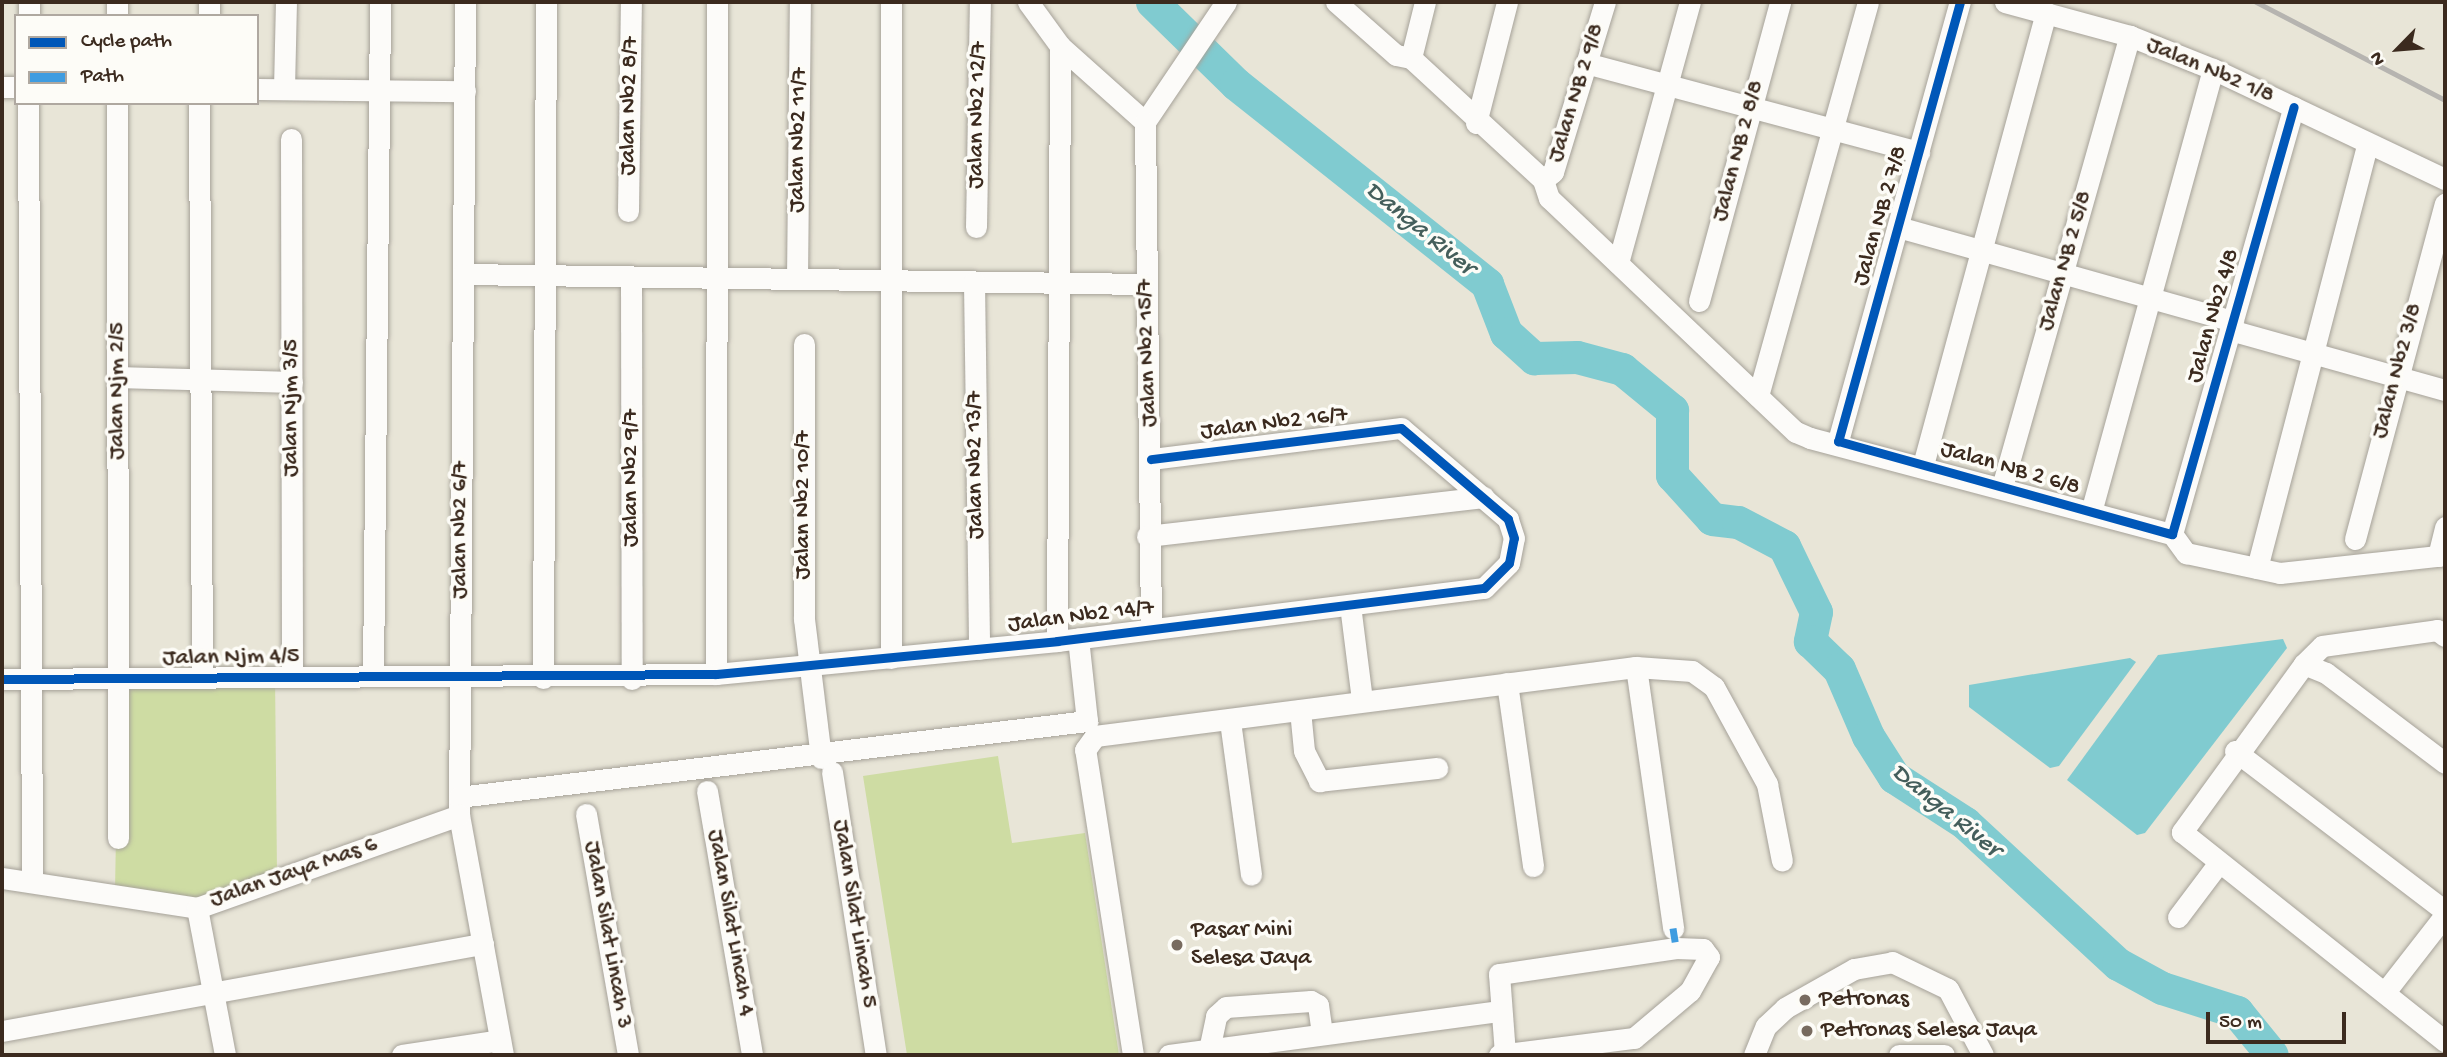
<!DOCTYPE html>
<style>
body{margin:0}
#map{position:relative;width:2447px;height:1057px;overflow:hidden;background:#e8e5d7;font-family:"Gochi Hand",sans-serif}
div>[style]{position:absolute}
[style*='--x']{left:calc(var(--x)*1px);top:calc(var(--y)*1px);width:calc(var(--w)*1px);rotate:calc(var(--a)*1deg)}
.green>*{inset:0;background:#cedca3}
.water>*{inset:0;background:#80cbd0}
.river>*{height:33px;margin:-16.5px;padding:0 16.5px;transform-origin:16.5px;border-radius:16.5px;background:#80cbd0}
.roads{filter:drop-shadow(0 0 2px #a6a299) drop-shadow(0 0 2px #a6a299)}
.minor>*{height:21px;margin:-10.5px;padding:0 10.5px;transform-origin:10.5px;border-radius:10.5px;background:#fcfbf9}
.rail>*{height:5px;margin:-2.5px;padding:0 2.5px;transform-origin:2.5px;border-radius:2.5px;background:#b6b4b0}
.quiet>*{height:7px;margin-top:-3.5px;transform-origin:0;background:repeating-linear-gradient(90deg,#3f9ce0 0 14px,transparent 0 21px)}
.cycleway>*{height:9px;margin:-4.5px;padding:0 4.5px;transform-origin:4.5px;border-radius:4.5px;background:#0057b8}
.dots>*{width:19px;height:19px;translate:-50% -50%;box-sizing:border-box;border:4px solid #fdfcf7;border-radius:50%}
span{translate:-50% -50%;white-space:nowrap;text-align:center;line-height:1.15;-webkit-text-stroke:7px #fdfcf7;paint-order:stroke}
.street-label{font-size:24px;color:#3b2a1e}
.poi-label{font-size:24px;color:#3b2a1e}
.left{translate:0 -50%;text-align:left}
.water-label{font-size:26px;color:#445e5b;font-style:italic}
.frame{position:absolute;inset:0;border:4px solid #3b2a1e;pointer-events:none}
.legend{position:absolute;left:14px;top:14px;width:245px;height:91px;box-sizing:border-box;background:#fdfcf7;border:2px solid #afa8a0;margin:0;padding:9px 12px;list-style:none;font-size:21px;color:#3b2a1e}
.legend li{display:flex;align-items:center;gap:14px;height:35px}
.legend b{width:35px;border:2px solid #afa8a0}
.north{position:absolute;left:2363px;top:14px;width:70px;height:70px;-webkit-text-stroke:5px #fdfcf7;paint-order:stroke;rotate:245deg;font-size:19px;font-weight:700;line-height:28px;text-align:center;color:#3b2a1e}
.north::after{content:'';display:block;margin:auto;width:24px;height:32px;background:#3b2a1e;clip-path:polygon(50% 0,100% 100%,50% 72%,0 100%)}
.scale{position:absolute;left:2206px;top:1012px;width:140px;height:32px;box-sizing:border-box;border:4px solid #3b2a1e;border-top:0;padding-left:9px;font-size:21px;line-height:24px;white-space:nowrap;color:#3b2a1e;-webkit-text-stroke:5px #fdfcf7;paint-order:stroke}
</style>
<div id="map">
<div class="green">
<div style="clip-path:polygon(119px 673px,275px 674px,277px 873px,194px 907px,115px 890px)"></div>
<div style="clip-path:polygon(998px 756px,1012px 843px,1085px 833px,1119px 1055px,907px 1055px,863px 776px)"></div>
</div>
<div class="water">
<div style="clip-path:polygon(2283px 639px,2287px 648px,2145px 833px,2137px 835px,2067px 780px,2158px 655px)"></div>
<div style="clip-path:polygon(2130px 658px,2136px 662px,2059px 766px,2050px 768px,1969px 707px,1969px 685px)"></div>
</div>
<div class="river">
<div style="--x:1152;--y:2;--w:117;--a:44.3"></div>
<div style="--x:1236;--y:84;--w:321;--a:38.5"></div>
<div style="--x:1487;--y:284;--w:53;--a:68.8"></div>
<div style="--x:1506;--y:333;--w:38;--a:42"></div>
<div style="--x:1534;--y:358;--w:43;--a:-1.3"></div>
<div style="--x:1577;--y:357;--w:47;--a:14.9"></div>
<div style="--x:1622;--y:369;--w:65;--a:39.4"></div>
<div style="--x:1672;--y:410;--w:65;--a:90"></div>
<div style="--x:1672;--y:475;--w:59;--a:47.7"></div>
<div style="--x:1712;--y:519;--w:26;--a:7"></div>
<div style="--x:1738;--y:522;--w:52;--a:27.6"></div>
<div style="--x:1784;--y:546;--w:73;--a:64.1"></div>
<div style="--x:1816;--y:612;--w:30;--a:102"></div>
<div style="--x:1810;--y:641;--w:40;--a:44"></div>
<div style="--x:1839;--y:669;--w:73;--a:66.6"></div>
<div style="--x:1868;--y:736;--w:49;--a:57.6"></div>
<div style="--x:1894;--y:777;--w:85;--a:32.9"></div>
<div style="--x:1965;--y:823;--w:208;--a:42.7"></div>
<div style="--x:2118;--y:964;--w:50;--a:28.6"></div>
<div style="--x:2162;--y:988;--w:79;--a:17.7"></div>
<div style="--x:2237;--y:1012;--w:55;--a:50.9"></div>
</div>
<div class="roads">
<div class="minor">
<div style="--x:209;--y:2;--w:14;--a:90"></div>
<div style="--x:465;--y:2;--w:813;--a:90.42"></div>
<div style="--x:459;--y:815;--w:244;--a:79.6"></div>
<div style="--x:891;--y:2;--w:656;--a:90"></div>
<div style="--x:1028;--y:2;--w:54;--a:54"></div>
<div style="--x:1060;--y:46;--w:114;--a:41.8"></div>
<div style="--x:1145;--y:122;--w:145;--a:-56"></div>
<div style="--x:1336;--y:2;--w:80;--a:41.5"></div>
<div style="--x:1396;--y:55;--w:15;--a:11"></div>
<div style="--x:2005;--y:2;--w:130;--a:15.2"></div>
<div style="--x:2130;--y:36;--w:89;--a:21.7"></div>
<div style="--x:2213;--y:69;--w:257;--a:25.4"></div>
<div style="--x:29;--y:16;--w:14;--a:-90"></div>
<div style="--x:117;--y:16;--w:14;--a:-90"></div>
<div style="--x:1411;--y:58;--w:180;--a:42.7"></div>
<div style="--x:1411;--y:58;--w:58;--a:-76"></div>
<div style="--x:1586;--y:63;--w:345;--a:15"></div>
<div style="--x:2;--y:87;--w:14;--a:0"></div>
<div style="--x:257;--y:89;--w:208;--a:0.6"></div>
<div style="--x:284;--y:89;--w:87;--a:-88.7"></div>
<div style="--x:28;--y:103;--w:775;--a:89.7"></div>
<div style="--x:117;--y:103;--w:735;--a:89.92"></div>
<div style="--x:199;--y:103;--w:575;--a:89.7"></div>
<div style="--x:1145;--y:122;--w:504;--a:89.32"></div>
<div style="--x:1476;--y:123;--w:125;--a:-75.6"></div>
<div style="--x:291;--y:139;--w:538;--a:89.89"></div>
<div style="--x:1543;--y:180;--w:19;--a:72"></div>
<div style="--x:1549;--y:198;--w:340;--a:43.5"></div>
<div style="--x:1796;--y:432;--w:15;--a:23"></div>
<div style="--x:1810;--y:438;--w:375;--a:14.9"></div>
<div style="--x:2172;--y:534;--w:24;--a:54"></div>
<div style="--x:2186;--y:553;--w:96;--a:12"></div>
<div style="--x:2280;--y:573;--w:166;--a:-6.2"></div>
<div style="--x:1543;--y:180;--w:13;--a:-39"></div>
<div style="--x:1553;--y:172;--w:178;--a:-73"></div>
<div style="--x:628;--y:211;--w:209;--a:-89.2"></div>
<div style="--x:976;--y:227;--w:225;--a:-89"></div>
<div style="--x:1898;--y:227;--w:348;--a:15.7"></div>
<div style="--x:1618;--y:263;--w:271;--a:-74.6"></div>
<div style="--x:463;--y:274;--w:682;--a:0.84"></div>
<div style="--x:631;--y:277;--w:402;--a:89.9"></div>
<div style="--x:797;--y:279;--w:277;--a:-89.4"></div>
<div style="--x:974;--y:282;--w:367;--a:89.2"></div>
<div style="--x:1699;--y:301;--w:310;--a:-74.8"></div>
<div style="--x:2230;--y:330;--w:223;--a:15.6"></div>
<div style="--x:804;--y:344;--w:275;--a:90"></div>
<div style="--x:804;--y:619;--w:140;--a:83"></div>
<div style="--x:118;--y:377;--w:174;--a:1.6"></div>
<div style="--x:1758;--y:396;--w:409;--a:-74.4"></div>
<div style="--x:1838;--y:441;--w:456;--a:-74.5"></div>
<div style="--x:1923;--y:465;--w:469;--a:-74.8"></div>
<div style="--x:2002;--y:487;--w:469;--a:-74.2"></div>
<div style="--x:2091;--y:512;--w:459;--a:-74.6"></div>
<div style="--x:2172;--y:534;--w:444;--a:-74.1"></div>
<div style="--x:1147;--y:536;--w:339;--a:-6.6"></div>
<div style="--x:2355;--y:539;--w:347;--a:-75"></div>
<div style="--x:2438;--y:556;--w:30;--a:-76"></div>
<div style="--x:2257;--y:568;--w:439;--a:-75.4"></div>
<div style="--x:1350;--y:605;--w:96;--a:82.8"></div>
<div style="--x:1057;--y:641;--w:595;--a:-89.71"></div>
<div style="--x:2304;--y:664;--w:25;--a:-45"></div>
<div style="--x:2322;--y:646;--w:116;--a:-7.9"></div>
<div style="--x:2437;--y:630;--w:10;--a:37"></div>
<div style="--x:1636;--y:667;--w:264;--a:81.9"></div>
<div style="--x:716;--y:674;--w:672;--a:-89.91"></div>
<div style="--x:373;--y:675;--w:673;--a:-89.4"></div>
<div style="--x:543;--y:678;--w:676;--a:-89.75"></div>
<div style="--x:2;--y:679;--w:714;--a:-0.4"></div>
<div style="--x:716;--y:674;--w:343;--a:-5.5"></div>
<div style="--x:1057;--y:641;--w:430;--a:-7.1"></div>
<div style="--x:1484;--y:588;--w:35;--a:-45"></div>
<div style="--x:1509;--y:563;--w:25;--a:-79"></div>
<div style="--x:1514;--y:538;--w:20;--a:-108"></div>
<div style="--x:1508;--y:519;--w:140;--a:-139.6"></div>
<div style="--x:1401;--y:428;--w:252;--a:172.9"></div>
<div style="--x:1507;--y:683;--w:185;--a:81.9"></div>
<div style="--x:1300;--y:710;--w:41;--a:84.4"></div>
<div style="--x:1304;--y:751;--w:34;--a:63"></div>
<div style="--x:1319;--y:781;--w:119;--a:-6.3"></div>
<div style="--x:1230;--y:721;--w:155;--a:82.2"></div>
<div style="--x:2235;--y:751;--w:264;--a:37.3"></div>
<div style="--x:2445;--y:763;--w:149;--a:-142.9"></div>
<div style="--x:2326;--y:673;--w:24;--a:-158"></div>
<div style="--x:2304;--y:664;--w:208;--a:126"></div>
<div style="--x:2182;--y:832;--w:336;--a:38.5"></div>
<div style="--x:832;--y:772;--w:286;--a:81.2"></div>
<div style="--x:707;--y:791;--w:268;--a:80.3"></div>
<div style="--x:459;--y:797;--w:633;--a:-6.9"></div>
<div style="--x:1087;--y:721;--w:83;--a:-96.2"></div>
<div style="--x:586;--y:814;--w:245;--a:80.1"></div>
<div style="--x:2;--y:878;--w:197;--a:8.7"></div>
<div style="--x:197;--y:908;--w:278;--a:-19.5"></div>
<div style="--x:197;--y:908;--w:150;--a:79.2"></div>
<div style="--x:2178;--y:917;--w:66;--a:-53"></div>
<div style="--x:2385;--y:992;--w:98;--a:-52.1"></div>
<div style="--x:2;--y:1031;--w:489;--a:-10.3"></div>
<div style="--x:1209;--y:1050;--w:35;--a:-78"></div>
<div style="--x:1216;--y:1016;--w:13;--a:-42"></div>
<div style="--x:1226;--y:1007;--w:85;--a:-4"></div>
<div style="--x:1311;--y:1001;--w:8;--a:30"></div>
<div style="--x:1318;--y:1005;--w:29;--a:82"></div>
<div style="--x:402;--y:1055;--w:99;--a:-8.7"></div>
<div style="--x:1133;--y:1055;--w:309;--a:-98.9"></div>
<div style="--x:1085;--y:750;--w:17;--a:-54"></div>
<div style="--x:1095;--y:736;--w:545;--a:-7.27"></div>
<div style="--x:1636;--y:667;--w:56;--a:4.1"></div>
<div style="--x:1692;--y:671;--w:27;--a:36"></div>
<div style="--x:1714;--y:687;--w:111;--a:61.3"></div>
<div style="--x:1767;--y:784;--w:78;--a:79"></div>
<div style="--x:1169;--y:1055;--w:334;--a:-7.6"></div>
<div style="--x:1499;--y:1055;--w:136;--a:-7.2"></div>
<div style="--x:1634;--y:1038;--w:73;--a:-40"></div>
<div style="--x:1690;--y:991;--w:39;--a:-61"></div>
<div style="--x:1709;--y:957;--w:10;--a:-127"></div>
<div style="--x:1703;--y:949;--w:27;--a:-178"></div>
<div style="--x:1676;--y:948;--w:179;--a:171.6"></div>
<div style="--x:1499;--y:974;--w:80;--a:85.7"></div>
<div style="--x:1754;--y:1055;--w:31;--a:-68"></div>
<div style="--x:1766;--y:1026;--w:26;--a:-43"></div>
<div style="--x:1785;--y:1008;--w:79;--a:-29.5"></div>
<div style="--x:1854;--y:969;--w:39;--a:-10"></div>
<div style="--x:1892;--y:962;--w:62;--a:25.7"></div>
<div style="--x:1948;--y:989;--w:75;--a:62.1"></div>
<div style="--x:1899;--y:1055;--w:45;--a:0"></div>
</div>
</div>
<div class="rail">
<div style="--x:2256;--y:2;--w:213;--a:27.4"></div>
</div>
<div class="quiet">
<div style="--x:1673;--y:928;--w:20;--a:81"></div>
</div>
<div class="cycleway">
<div style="--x:1960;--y:2;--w:456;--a:105.5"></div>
<div style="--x:1838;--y:441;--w:347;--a:15.6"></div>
<div style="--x:2172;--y:534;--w:444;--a:-74.1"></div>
<div style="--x:2;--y:679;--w:714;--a:-0.4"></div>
<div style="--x:716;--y:674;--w:343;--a:-5.5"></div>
<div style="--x:1057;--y:641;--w:430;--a:-7.1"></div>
<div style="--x:1484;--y:588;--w:35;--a:-45"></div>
<div style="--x:1509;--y:563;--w:25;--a:-79"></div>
<div style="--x:1514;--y:538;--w:20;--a:-108"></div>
<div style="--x:1508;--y:519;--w:140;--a:-139.6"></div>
<div style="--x:1401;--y:428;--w:252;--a:172.9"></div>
</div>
<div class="dots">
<div style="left:1177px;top:945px;background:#786b5f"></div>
<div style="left:1805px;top:1000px;background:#786b5f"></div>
<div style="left:1807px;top:1031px;background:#786b5f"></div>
</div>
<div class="street-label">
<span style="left:2210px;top:71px;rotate:23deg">Jalan Nb2 1/8</span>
<span style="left:1577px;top:93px;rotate:-73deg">Jalan NB 2 9/8</span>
<span style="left:630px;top:106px;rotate:-89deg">Jalan Nb2 8/7</span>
<span style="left:978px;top:115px;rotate:-89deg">Jalan Nb2 12/7</span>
<span style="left:799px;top:140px;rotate:-89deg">Jalan Nb2 11/7</span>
<span style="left:1739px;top:151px;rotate:-75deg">Jalan NB 2 8/8</span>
<span style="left:1881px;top:216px;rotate:-74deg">Jalan NB 2 7/8</span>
<span style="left:2066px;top:261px;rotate:-74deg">Jalan NB 2 5/8</span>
<span style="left:2214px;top:316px;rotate:-74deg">Jalan Nb2 4/8</span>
<span style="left:1148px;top:353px;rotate:-92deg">Jalan Nb2 15/7</span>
<span style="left:2398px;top:371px;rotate:-75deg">Jalan Nb2 3/8</span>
<span style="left:118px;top:391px;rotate:-90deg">Jalan Njm 2/5</span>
<span style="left:292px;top:408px;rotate:-90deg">Jalan Njm 3/5</span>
<span style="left:1274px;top:424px;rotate:-7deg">Jalan Nb2 16/7</span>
<span style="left:976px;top:465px;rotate:-91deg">Jalan Nb2 13/7</span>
<span style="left:2010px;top:469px;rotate:16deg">Jalan NB 2 6/8</span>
<span style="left:632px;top:478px;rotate:-90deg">Jalan Nb2 9/7</span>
<span style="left:804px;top:505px;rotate:-90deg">Jalan Nb2 10/7</span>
<span style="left:461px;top:530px;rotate:-90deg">Jalan Nb2 6/7</span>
<span style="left:1081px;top:617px;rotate:-7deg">Jalan Nb2 14/7</span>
<span style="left:231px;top:658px;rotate:-1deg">Jalan Njm 4/5</span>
<span style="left:294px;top:873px;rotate:-19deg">Jalan Jaya Mas 6</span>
<span style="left:854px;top:914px;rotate:81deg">Jalan Silat Lincah 5</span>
<span style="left:730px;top:923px;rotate:80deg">Jalan Silat Lincah 4</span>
<span style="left:607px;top:935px;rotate:80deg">Jalan Silat Lincah 3</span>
</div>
<div class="poi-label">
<span class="left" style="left:1191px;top:945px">Pasar Mini<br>Selesa Jaya</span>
<span class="left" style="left:1819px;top:1000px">Petronas</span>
<span class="left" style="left:1821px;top:1031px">Petronas Selesa Jaya</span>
</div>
<div class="water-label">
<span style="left:1419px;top:230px;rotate:39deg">Danga River</span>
<span style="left:1945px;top:812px;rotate:39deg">Danga River</span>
</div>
<div class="frame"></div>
<ul class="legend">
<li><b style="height:9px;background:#0057b8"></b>Cycle path</li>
<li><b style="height:9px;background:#3f9ce0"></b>Path</li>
</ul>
<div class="north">N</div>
<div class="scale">50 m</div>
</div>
